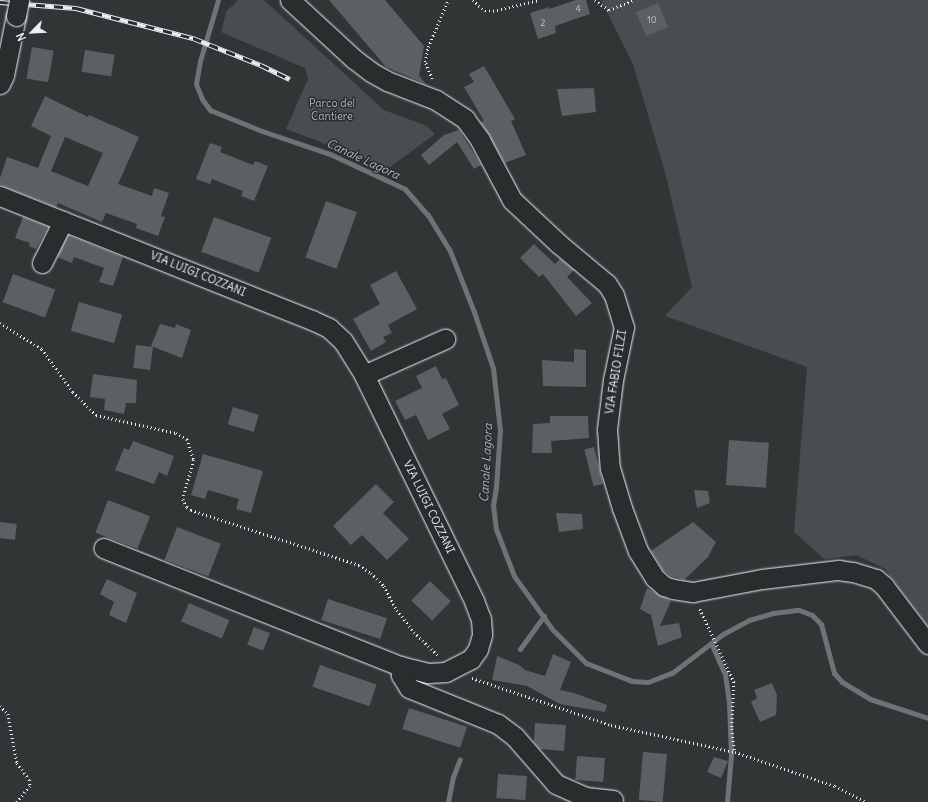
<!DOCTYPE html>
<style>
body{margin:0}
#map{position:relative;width:928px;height:802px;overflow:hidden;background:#323536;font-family:Delius,sans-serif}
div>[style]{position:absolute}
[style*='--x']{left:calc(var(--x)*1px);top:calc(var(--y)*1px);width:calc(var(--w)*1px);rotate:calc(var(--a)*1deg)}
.green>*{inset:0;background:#494d4f}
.stream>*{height:5px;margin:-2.5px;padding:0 2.5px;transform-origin:2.5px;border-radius:2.5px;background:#6e7376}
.building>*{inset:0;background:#5c6063;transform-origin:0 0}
.path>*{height:2.5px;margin-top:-1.25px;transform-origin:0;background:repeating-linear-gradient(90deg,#e8f1f8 0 1px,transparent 0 4px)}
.roads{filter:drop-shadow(0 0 1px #e8f1f8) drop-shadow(0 0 1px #e8f1f8)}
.minor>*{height:19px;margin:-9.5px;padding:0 9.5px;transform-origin:9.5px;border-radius:9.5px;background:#2a2d2e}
.rail>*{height:4.5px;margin-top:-2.25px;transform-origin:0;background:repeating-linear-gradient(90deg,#2a2d2e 0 9px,#e8f1f8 0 18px);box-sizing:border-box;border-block:1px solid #e8f1f8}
.bridges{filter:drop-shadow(0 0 1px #e8f1f8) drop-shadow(0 0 1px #e8f1f8)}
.minor-bridge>*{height:19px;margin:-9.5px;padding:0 9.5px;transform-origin:9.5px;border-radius:9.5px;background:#2a2d2e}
span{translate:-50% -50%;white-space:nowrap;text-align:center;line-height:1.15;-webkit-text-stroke:3px #2a2d2e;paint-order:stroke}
.number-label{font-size:9px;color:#c5cdd3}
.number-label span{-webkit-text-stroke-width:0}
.park-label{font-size:11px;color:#b0b8bd}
.street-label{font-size:11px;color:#e8f1f8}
.water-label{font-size:12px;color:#b1b8be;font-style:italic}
.north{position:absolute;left:12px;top:12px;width:40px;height:40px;-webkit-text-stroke:3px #2a2d2e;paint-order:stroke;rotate:246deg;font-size:11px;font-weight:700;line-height:16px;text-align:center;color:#e8f1f8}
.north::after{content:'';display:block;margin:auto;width:14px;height:18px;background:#e8f1f8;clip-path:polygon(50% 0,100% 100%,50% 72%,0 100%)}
</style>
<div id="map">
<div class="green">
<div style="clip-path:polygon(238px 0,264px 0,384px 110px,427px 126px,435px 134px,389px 168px,286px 129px,308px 79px,305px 68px,221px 32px,226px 12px)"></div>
<div style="clip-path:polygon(601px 0,928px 0,928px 626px,885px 569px,857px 555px,824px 559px,794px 532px,807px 367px,665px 316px,692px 287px,665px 172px,633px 64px)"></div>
</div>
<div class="stream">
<div style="--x:218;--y:0;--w:64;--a:106.4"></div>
<div style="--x:200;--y:61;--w:23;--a:100"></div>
<div style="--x:196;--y:84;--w:16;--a:68"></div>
<div style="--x:202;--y:99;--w:14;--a:54"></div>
<div style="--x:210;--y:110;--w:56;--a:22"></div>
<div style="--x:262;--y:131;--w:72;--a:18.7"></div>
<div style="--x:330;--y:154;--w:83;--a:25"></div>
<div style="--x:405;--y:189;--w:35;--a:49"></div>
<div style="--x:428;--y:215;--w:42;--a:58.6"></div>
<div style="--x:450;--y:251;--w:66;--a:68.5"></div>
<div style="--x:474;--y:312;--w:59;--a:71.3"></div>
<div style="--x:493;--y:368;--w:62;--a:83.6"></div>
<div style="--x:500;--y:430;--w:57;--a:94"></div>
<div style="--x:496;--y:487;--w:18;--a:99"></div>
<div style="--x:493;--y:505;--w:24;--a:83"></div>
<div style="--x:496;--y:529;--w:50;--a:69"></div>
<div style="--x:514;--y:576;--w:67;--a:54.2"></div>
<div style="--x:553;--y:630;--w:47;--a:45"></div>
<div style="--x:586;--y:663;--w:49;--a:21.4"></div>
<div style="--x:632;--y:681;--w:16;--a:4"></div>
<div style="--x:648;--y:682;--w:26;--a:-21"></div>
<div style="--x:672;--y:673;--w:64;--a:-37.4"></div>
<div style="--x:723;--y:634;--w:30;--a:-28"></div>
<div style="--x:749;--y:620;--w:25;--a:-16"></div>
<div style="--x:773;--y:613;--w:26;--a:-7"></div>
<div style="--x:799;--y:610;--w:14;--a:21"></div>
<div style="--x:812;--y:615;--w:13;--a:45"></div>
<div style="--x:821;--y:624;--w:51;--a:75.1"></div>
<div style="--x:834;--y:673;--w:12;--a:48"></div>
<div style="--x:842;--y:682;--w:33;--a:31"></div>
<div style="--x:870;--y:699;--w:61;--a:18.1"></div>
<div style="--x:711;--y:643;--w:34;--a:66"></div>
<div style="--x:725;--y:674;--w:29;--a:82"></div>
<div style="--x:729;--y:703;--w:52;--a:87.8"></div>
<div style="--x:731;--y:755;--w:47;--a:94.9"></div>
<div style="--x:520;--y:649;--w:41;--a:-54"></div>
<div style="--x:448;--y:802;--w:25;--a:-79"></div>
<div style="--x:453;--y:777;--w:19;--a:-69"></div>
</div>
<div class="building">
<div style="clip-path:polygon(329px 0,385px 0,424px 46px,419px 76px,426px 84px,386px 67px)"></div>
<div style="clip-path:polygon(576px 0,586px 0,590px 14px,555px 26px,556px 33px,538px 39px,530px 13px,549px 7px,549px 9px)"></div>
<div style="left:658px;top:3px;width:26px;height:24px;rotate:67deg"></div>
<div style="left:32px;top:47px;width:22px;height:32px;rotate:10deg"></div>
<div style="left:85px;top:50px;width:30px;height:22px;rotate:9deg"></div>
<div style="clip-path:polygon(484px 66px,515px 119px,511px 121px,526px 155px,505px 163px,481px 122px,484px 121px,464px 87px,474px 82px,469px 74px)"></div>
<div style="clip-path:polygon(594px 88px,596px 112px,562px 116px,557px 89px)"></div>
<div style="clip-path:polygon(evenodd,45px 96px,88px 117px,89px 115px,139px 137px,118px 184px,152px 196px,154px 188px,169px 193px,161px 216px,165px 217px,158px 236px,136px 228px,137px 224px,106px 213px,102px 222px,58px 203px,56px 207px,0 185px,0 178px,7px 157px,38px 168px,51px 136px,31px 126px,45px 96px,65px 137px,103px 153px,88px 186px,51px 171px,65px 137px)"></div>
<div style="clip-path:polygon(459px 130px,481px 165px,474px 169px,457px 142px,429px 165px,421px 155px,444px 135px)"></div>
<div style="clip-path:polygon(210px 143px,222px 147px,220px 152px,253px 165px,255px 161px,268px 166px,254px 201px,241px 196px,243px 191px,212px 179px,210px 184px,196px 179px)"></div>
<div style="left:326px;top:201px;width:33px;height:60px;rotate:20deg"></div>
<div style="clip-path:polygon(23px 217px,48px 227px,36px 249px,29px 246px,30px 243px,15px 238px)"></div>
<div style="left:214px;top:217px;width:61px;height:37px;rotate:20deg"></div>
<div style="clip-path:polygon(68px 235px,123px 257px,113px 286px,99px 282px,104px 268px,74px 257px,72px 263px,57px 257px)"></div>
<div style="clip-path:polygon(534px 244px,555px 264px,560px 259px,574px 270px,567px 277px,592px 303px,576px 316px,543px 274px,539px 277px,520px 258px)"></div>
<div style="clip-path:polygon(396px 271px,417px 309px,388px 325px,392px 333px,383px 337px,386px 342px,371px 351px,353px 319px,380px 304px,370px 285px)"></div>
<div style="left:13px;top:274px;width:45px;height:30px;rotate:20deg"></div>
<div style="left:79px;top:302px;width:45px;height:30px;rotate:16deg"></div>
<div style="clip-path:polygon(160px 324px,175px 328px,176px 324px,191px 330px,182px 358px,151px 346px)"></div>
<div style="left:136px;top:345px;width:17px;height:23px;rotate:7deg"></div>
<div style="clip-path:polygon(574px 349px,586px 350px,586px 387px,543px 386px,542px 360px,574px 362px)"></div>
<div style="clip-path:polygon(436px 366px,442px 379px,446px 378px,459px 405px,442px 414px,450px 429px,428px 440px,416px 415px,405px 420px,395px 401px,422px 388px,416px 376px)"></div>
<div style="clip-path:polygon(93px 374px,137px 380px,136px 403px,126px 403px,124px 414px,104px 410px,105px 399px,90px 397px)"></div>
<div style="left:233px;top:407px;width:27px;height:18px;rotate:17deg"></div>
<div style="clip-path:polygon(550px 416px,588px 416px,589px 438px,551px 441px,552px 453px,532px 453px,533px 424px,550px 423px)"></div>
<div style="left:729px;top:440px;width:40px;height:45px;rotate:4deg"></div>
<div style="clip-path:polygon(133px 441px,174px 456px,167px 476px,159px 472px,154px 484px,115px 470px,124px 448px,129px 450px)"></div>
<div style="left:594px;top:447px;width:38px;height:10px;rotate:76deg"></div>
<div style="clip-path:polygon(203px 454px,263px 471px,251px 513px,236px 509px,239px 499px,208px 490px,205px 499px,191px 495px)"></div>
<div style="clip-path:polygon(376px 484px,394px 502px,383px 513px,409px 539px,387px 560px,362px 535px,351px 545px,333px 526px)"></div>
<div style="clip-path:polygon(694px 490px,708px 491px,710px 503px,697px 508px)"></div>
<div style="left:108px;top:500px;width:45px;height:35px;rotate:21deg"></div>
<div style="clip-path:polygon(556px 513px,582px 514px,583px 529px,559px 532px)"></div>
<div style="left:0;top:522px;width:17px;height:16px;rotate:7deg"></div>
<div style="clip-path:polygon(693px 522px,716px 542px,708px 557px,684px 580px,670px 576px,663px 570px,651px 551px)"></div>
<div style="left:177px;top:527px;width:47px;height:35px;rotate:21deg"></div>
<div style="clip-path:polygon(107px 579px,137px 593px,126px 623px,109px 615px,114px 602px,100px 594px)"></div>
<div style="left:430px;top:581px;width:29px;height:27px;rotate:44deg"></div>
<div style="clip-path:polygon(647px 588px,671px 601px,660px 626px,679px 623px,682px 637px,658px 646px,651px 615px,640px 609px)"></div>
<div style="left:328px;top:599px;width:62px;height:22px;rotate:18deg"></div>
<div style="left:189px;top:603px;width:44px;height:20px;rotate:23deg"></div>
<div style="left:254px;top:627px;width:17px;height:19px;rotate:21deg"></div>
<div style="clip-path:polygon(553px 654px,571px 662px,560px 690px,574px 693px,607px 705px,605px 712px,560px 704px,527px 686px,492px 680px,497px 656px,519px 665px,525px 670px,545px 676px)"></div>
<div style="left:320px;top:665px;width:60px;height:23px;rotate:19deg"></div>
<div style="clip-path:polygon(772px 683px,777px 695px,776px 715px,760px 722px,751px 702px,757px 698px,754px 690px)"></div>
<div style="left:409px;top:708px;width:61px;height:22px;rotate:18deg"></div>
<div style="clip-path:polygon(535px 723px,566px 725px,564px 751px,540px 749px,534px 742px)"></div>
<div style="left:643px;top:752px;width:24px;height:48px;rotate:5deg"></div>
<div style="left:577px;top:756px;width:28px;height:24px;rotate:4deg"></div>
<div style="clip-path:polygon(714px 757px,728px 761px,721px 778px,707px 772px)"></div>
<div style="left:498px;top:774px;width:29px;height:24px;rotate:4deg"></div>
</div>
<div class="path">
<div style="--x:473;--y:0;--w:16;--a:43"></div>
<div style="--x:485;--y:11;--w:8;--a:0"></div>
<div style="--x:493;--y:11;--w:47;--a:-13.4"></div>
<div style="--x:595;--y:0;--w:17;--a:36"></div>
<div style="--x:609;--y:10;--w:27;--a:-22"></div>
<div style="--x:432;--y:79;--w:18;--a:-112"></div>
<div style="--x:425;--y:62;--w:15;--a:-79"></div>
<div style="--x:428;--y:47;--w:51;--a:-66.9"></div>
<div style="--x:0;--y:323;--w:49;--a:31.8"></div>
<div style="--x:42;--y:349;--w:53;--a:54.2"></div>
<div style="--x:73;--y:392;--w:33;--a:45"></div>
<div style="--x:96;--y:415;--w:82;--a:12.7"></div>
<div style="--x:176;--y:433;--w:13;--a:29"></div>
<div style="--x:187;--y:439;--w:22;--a:72"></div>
<div style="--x:194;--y:460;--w:36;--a:106"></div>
<div style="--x:184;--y:495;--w:4;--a:104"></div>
<div style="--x:183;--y:499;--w:9;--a:63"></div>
<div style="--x:187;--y:507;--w:5;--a:37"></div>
<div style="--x:191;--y:510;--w:177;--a:18.1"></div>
<div style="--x:359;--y:565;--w:14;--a:34"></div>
<div style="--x:371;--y:573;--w:18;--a:45"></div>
<div style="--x:384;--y:586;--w:27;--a:62"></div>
<div style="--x:397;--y:610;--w:28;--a:52"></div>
<div style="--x:414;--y:632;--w:33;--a:44"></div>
<div style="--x:700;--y:609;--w:81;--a:65"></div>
<div style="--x:734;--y:682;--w:47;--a:92.4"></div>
<div style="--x:732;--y:729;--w:23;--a:83"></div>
<div style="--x:472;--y:678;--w:147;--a:18.7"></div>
<div style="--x:611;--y:725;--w:127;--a:12.3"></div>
<div style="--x:735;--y:752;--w:106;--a:18.8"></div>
<div style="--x:835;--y:786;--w:35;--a:27"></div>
<div style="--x:0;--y:706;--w:11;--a:45"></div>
<div style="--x:8;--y:714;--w:50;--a:79.6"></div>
<div style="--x:17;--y:763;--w:21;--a:53"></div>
<div style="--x:30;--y:780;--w:6;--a:90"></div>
<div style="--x:30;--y:786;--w:21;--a:129"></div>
</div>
<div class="roads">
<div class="minor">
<div style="--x:290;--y:0;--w:87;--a:42.7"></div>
<div style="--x:354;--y:59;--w:21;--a:37"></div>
<div style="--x:371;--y:72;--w:18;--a:29"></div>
<div style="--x:387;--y:81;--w:53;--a:21.2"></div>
<div style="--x:436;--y:100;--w:35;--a:33"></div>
<div style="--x:465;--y:119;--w:26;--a:54"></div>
<div style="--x:480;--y:140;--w:68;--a:61.9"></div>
<div style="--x:512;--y:200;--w:64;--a:43.1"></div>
<div style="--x:559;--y:244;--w:62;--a:39.8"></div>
<div style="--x:607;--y:284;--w:13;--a:58"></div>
<div style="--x:614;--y:295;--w:34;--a:73"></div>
<div style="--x:624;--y:327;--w:54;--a:101.7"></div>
<div style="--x:613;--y:380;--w:49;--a:97"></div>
<div style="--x:607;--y:429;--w:39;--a:86"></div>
<div style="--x:610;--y:468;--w:42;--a:73.3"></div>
<div style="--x:622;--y:508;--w:46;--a:69.6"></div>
<div style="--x:638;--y:551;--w:32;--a:58"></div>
<div style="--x:655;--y:578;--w:12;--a:42"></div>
<div style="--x:664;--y:586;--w:9;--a:18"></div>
<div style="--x:673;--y:589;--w:20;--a:9"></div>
<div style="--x:693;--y:592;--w:70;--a:-10.7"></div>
<div style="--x:762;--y:579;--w:77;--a:-6.8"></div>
<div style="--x:838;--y:570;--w:15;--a:8"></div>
<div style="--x:853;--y:572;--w:24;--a:17"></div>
<div style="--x:876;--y:579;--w:11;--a:41"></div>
<div style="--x:884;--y:586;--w:73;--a:52.8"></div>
<div style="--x:0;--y:84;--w:10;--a:-66"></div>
<div style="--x:4;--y:75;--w:60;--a:-78.5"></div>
<div style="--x:0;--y:196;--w:336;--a:21.7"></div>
<div style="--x:312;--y:320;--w:19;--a:25"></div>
<div style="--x:329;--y:328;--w:19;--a:43"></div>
<div style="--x:343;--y:341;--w:40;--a:58"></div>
<div style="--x:364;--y:375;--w:251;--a:64"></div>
<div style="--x:474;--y:601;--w:19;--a:69"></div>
<div style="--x:481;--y:619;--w:16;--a:86"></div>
<div style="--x:482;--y:635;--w:15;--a:106"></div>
<div style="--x:478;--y:649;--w:12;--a:125"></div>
<div style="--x:471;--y:659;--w:28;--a:153"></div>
<div style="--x:446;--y:672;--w:18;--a:177"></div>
<div style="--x:428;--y:673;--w:29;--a:-166"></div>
<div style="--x:400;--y:666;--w:319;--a:-158.3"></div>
<div style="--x:42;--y:263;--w:47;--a:-63.4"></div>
<div style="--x:364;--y:375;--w:89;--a:-24"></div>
<div style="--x:400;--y:666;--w:9;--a:84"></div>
<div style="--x:401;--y:675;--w:15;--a:58"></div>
<div style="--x:409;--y:688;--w:96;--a:22"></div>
<div style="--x:498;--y:724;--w:21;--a:37"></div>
<div style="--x:515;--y:737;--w:62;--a:48.9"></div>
<div style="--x:556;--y:784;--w:32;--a:24"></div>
<div style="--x:585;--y:797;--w:28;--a:6"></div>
</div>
</div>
<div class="rail">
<div style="--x:0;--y:2;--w:76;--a:4.5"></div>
<div style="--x:76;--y:8;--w:121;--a:14.4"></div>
<div style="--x:193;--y:38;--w:73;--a:21.7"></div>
<div style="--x:261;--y:65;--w:32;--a:26"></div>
</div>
<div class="bridges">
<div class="minor-bridge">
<div style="--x:16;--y:16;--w:16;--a:-79"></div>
</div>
</div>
<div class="number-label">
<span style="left:578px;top:9px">4</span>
<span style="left:652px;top:20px">10</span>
<span style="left:543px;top:23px">2</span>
</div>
<div class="park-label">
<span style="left:332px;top:110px">Parco del<br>Cantiere</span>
</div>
<div class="street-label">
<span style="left:198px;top:274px;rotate:22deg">VIA LUIGI COZZANI</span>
<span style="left:616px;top:372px;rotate:-81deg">VIA FABIO FILZI</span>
<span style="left:429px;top:507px;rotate:64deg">VIA LUIGI COZZANI</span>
</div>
<div class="water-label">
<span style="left:363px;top:159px;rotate:25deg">Canale Lagora</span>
<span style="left:486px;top:463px;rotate:-87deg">Canale Lagora</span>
</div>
<div class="north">N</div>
</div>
